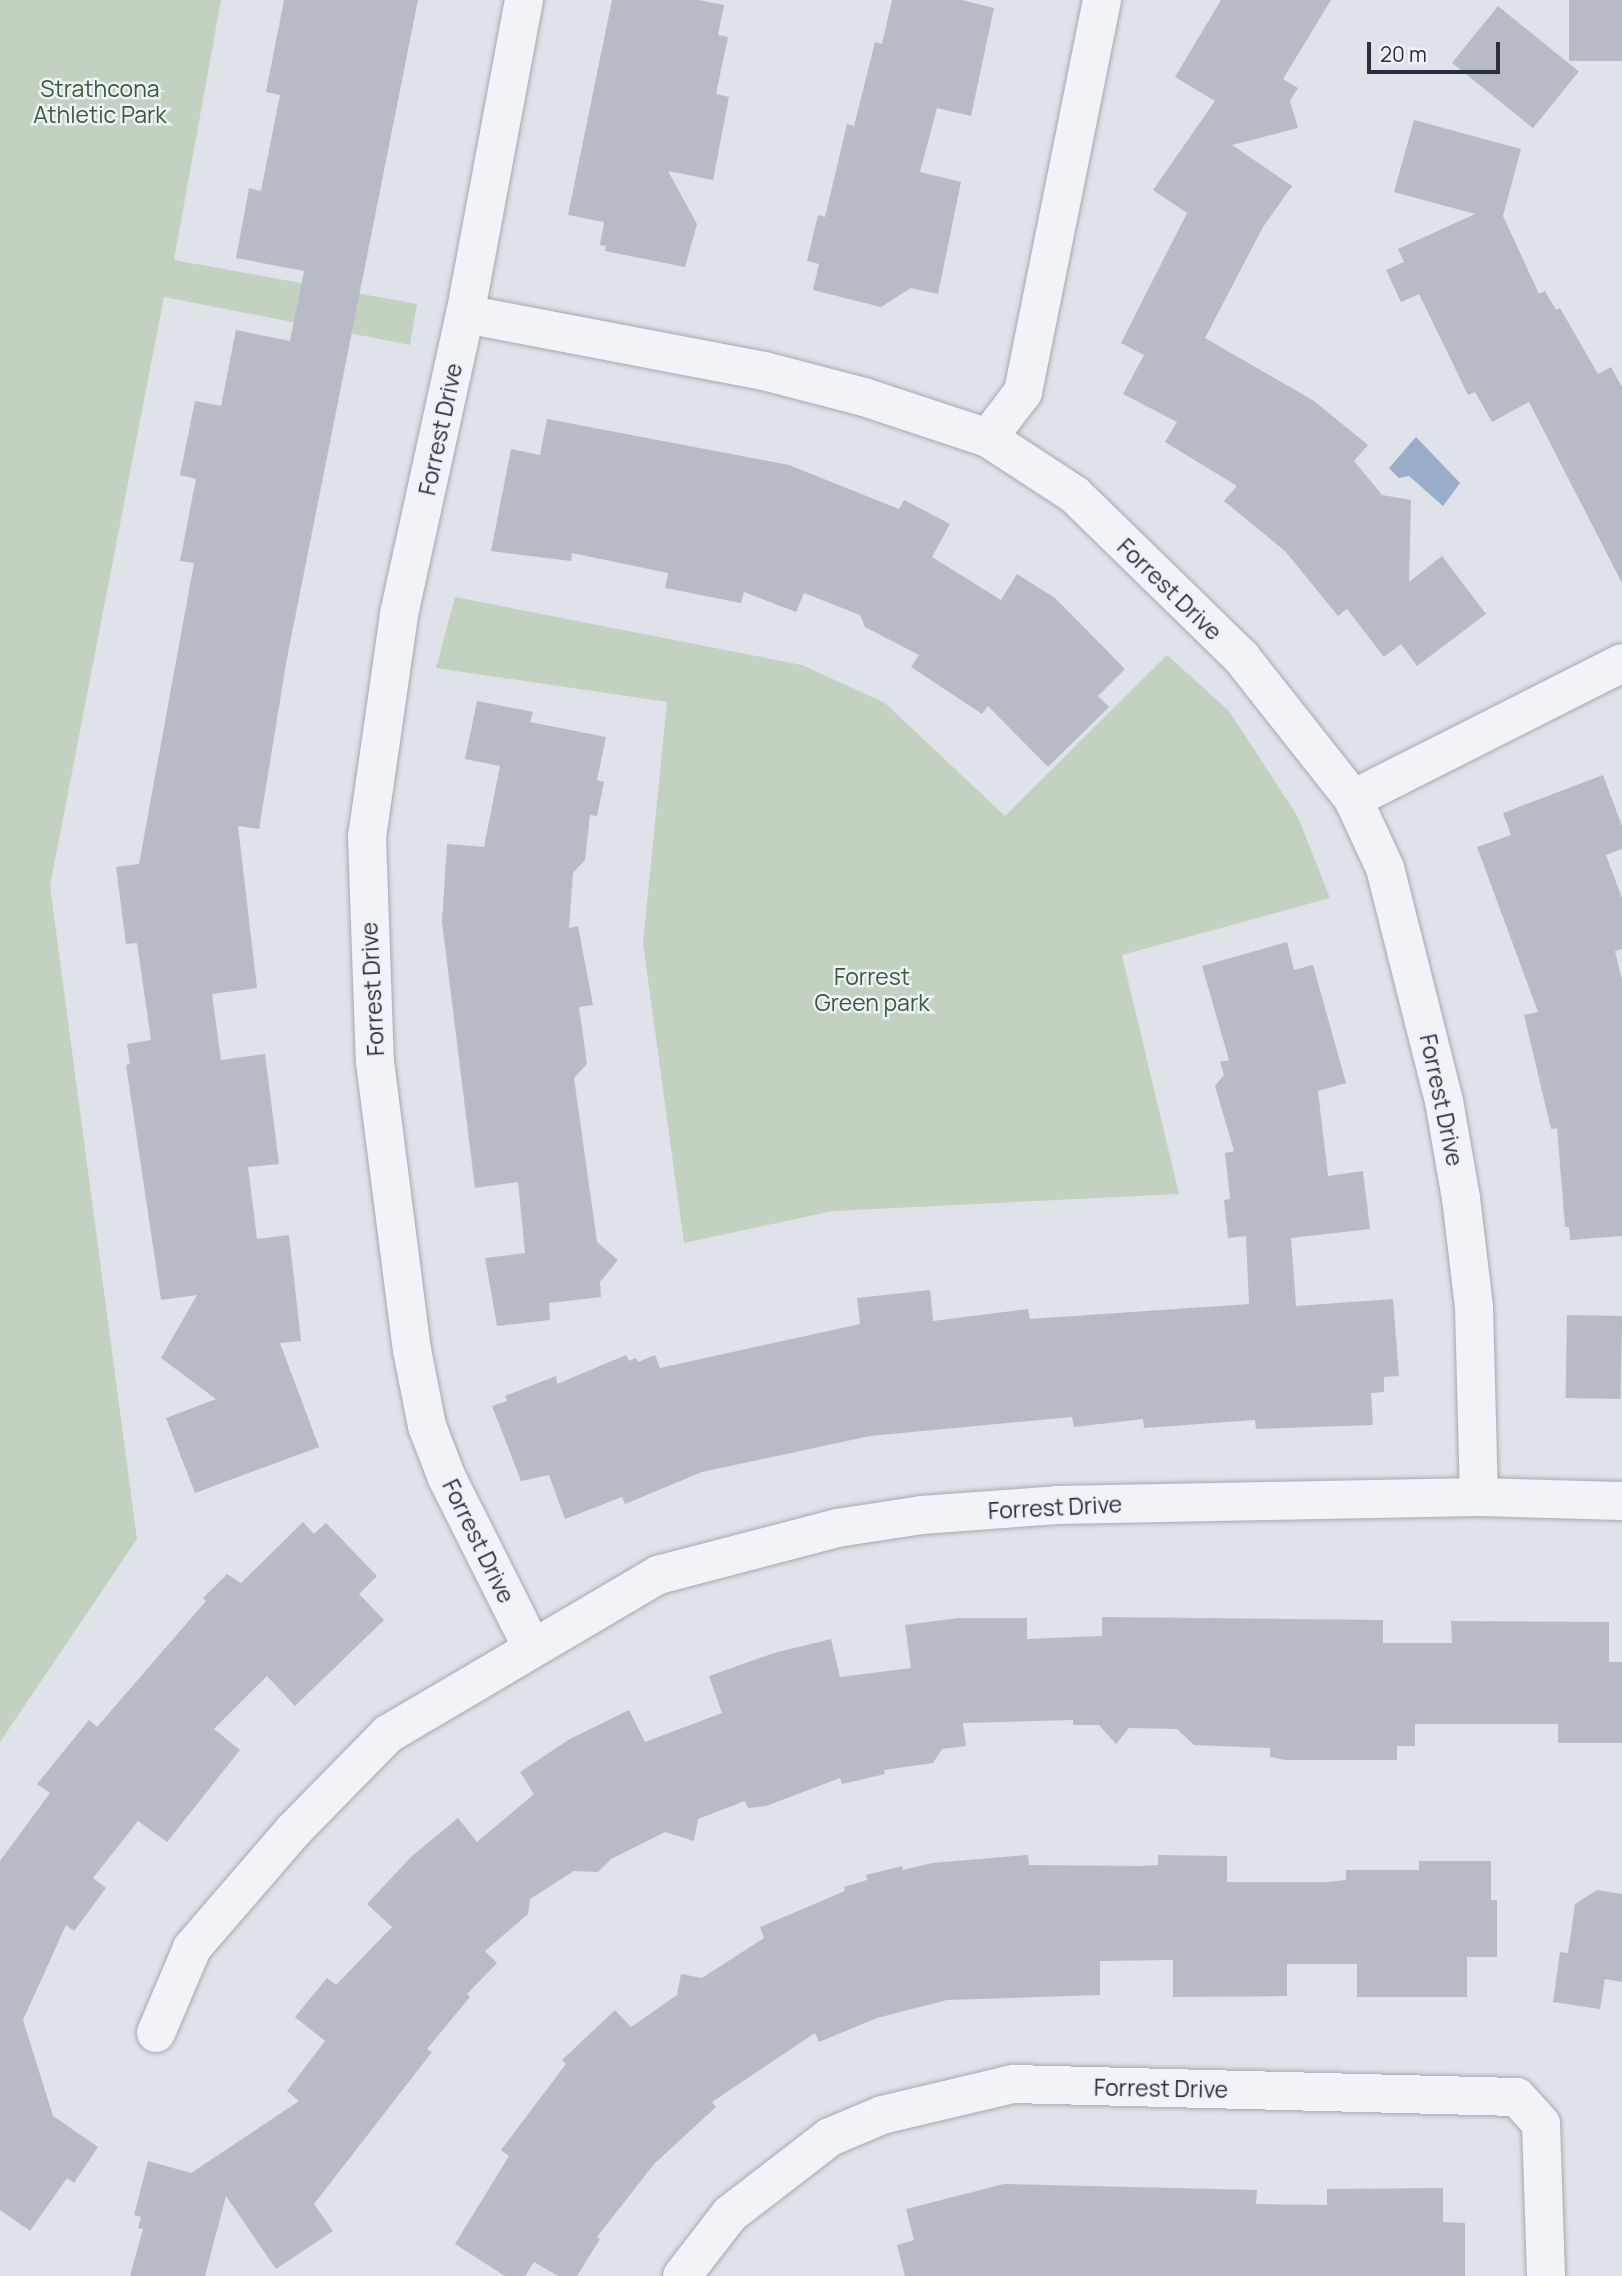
<!DOCTYPE html>
<style>
body{margin:0}
#map{position:relative;width:1622px;height:2276px;overflow:hidden;background:#dfe2e8;font-family:Manrope,sans-serif}
div>[style]{position:absolute}
[style*='--x']{left:calc(var(--x)*1px);top:calc(var(--y)*1px);width:calc(var(--w)*1px);rotate:calc(var(--a)*1deg)}
.green>*{inset:0;background:#c3d2c0}
.water>*{inset:0;background:#99adc9}
.building>*{inset:0;background:#b6bbc5;transform-origin:0 0}
.roads{filter:drop-shadow(0 0 2px #a4a9b2) drop-shadow(0 0 2px #a4a9b2)}
.minor>*{height:38px;margin:-19px;padding:0 19px;transform-origin:19px;border-radius:19px;background:#f2f3f7}
span{translate:-50% -50%;white-space:nowrap;text-align:center;line-height:1.15;-webkit-text-stroke:5px #eef1f6;paint-order:stroke}
.park-label{font-size:23px;color:#395c35}
.street-label{font-size:23px;color:#282f40}
.scale{position:absolute;left:1367px;top:42px;width:133px;height:32px;box-sizing:border-box;border:4px solid #282f40;border-top:0;padding-left:9px;font-size:21px;line-height:24px;white-space:nowrap;color:#282f40;-webkit-text-stroke:5px #eef1f6;paint-order:stroke}
</style>
<div id="map">
<div class="green">
<div style="clip-path:polygon(0 0,221px 0,174px 260px,417px 304px,410px 345px,164px 297px,50px 886px,137px 1539px,0 1742px)"></div>
<div style="clip-path:polygon(455px 597px,802px 665px,885px 703px,1005px 816px,1167px 655px,1229px 711px,1298px 817px,1330px 898px,1122px 955px,1179px 1194px,833px 1211px,684px 1243px,643px 943px,667px 702px,436px 668px)"></div>
</div>
<div class="water">
<div style="clip-path:polygon(1416px 437px,1460px 483px,1443px 506px,1409px 476px,1399px 478px,1389px 468px)"></div>
</div>
<div class="building">
<div style="clip-path:polygon(284px 0,418px 0,287px 658px,259px 829px,238px 826px,257px 988px,212px 994px,221px 1060px,265px 1054px,279px 1164px,248px 1167px,257px 1239px,289px 1235px,301px 1341px,280px 1343px,319px 1447px,195px 1493px,166px 1418px,216px 1399px,161px 1358px,197px 1295px,161px 1300px,126px 1065px,130px 1064px,127px 1044px,151px 1040px,137px 943px,126px 944px,116px 867px,139px 864px,194px 563px,180px 561px,196px 479px,180px 475px,195px 401px,221px 406px,236px 330px,290px 341px,304px 271px,236px 258px,249px 188px,261px 191px,280px 95px,266px 92px)"></div>
<div style="clip-path:polygon(612px 0,699px 0,724px 5px,718px 35px,728px 37px,716px 94px,729px 97px,713px 180px,668px 171px,697px 224px,685px 267px,605px 251px,606px 246px,600px 245px,604px 222px,568px 215px)"></div>
<div style="clip-path:polygon(892px 0,962px 0,994px 8px,971px 116px,937px 108px,920px 172px,961px 182px,938px 294px,911px 288px,881px 307px,813px 290px,819px 264px,807px 261px,818px 215px,825px 217px,847px 124px,854px 126px,875px 42px,882px 44px)"></div>
<div style="clip-path:polygon(1221px 0,1331px 0,1283px 79px,1298px 88px,1290px 101px,1298px 128px,1232px 145px,1292px 186px,1263px 227px,1205px 338px,1314px 401px,1368px 445px,1354px 461px,1382px 495px,1411px 500px,1409px 582px,1442px 556px,1486px 614px,1417px 666px,1401px 644px,1384px 657px,1347px 609px,1338px 616px,1285px 551px,1224px 501px,1237px 486px,1165px 442px,1177px 422px,1123px 394px,1144px 355px,1121px 343px,1187px 213px,1153px 190px,1215px 101px,1175px 77px)"></div>
<div style="left:1569px;top:0;width:53px;height:61px"></div>
<div style="left:1498px;top:6px;width:104px;height:73px;rotate:39deg"></div>
<div style="clip-path:polygon(1414px 120px,1521px 149px,1503px 216px,1539px 294px,1545px 291px,1556px 310px,1560px 308px,1598px 374px,1611px 367px,1622px 387px,1622px 583px,1529px 402px,1492px 422px,1475px 392px,1468px 395px,1419px 294px,1401px 302px,1386px 270px,1404px 262px,1398px 249px,1475px 214px,1394px 192px)"></div>
<div style="clip-path:polygon(547px 419px,789px 465px,899px 509px,904px 500px,950px 524px,932px 557px,1001px 600px,1017px 574px,1055px 598px,1125px 669px,1098px 696px,1109px 707px,1048px 767px,988px 706px,982px 714px,911px 667px,919px 655px,865px 627px,860px 615px,804px 593px,796px 612px,744px 592px,741px 603px,665px 588px,668px 573px,572px 553px,571px 561px,491px 551px,511px 449px,540px 455px)"></div>
<div style="clip-path:polygon(477px 701px,533px 712px,530px 722px,606px 737px,597px 780px,604px 782px,597px 816px,590px 815px,585px 860px,573px 873px,569px 928px,578px 926px,593px 1005px,579px 1007px,587px 1064px,574px 1078px,597px 1242px,618px 1260px,600px 1282px,601px 1297px,549px 1303px,550px 1320px,497px 1326px,485px 1258px,525px 1253px,518px 1182px,475px 1188px,442px 922px,447px 844px,484px 847px,500px 766px,465px 759px)"></div>
<div style="clip-path:polygon(1603px 775px,1622px 826px,1622px 849px,1606px 855px,1622px 898px,1622px 949px,1615px 951px,1622px 980px,1622px 1236px,1570px 1240px,1569px 1227px,1565px 1227px,1557px 1128px,1551px 1129px,1524px 1015px,1538px 1012px,1477px 847px,1511px 835px,1503px 813px)"></div>
<div style="clip-path:polygon(1287px 942px,1294px 970px,1313px 965px,1346px 1083px,1318px 1091px,1328px 1176px,1363px 1171px,1370px 1229px,1291px 1238px,1296px 1306px,1393px 1299px,1399px 1376px,1384px 1377px,1384px 1392px,1371px 1393px,1373px 1425px,1256px 1429px,1255px 1420px,1144px 1428px,1143px 1419px,1074px 1427px,1072px 1417px,870px 1436px,702px 1472px,625px 1504px,622px 1497px,565px 1519px,549px 1475px,521px 1481px,492px 1406px,507px 1401px,505px 1396px,556px 1376px,557px 1384px,626px 1355px,629px 1361px,636px 1358px,638px 1362px,655px 1355px,660px 1368px,860px 1324px,857px 1298px,930px 1290px,933px 1321px,1028px 1309px,1030px 1319px,1249px 1304px,1246px 1236px,1228px 1238px,1224px 1200px,1230px 1199px,1225px 1153px,1234px 1151px,1215px 1086px,1224px 1075px,1220px 1062px,1229px 1060px,1202px 966px)"></div>
<div style="left:1567px;top:1315px;width:55px;height:83px;rotate:1deg"></div>
<div style="clip-path:polygon(303px 1522px,314px 1534px,326px 1523px,377px 1576px,359px 1594px,384px 1620px,295px 1706px,267px 1676px,214px 1729px,240px 1750px,167px 1842px,138px 1821px,93px 1878px,106px 1888px,74px 1931px,66px 1925px,23px 2020px,53px 2116px,98px 2147px,74px 2183px,67px 2178px,30px 2231px,0 2210px,0 1861px,50px 1793px,37px 1784px,89px 1720px,97px 1727px,206px 1601px,203px 1598px,227px 1574px,241px 1583px)"></div>
<div style="clip-path:polygon(1102px 1617px,1383px 1620px,1383px 1643px,1452px 1643px,1451px 1621px,1609px 1622px,1609px 1662px,1622px 1662px,1622px 1743px,1558px 1743px,1558px 1724px,1415px 1724px,1415px 1746px,1397px 1746px,1397px 1760px,1285px 1760px,1270px 1757px,1270px 1748px,1194px 1745px,1177px 1729px,1129px 1728px,1116px 1744px,1099px 1725px,1073px 1725px,1073px 1720px,963px 1723px,966px 1746px,942px 1749px,933px 1763px,884px 1770px,885px 1774px,842px 1784px,840px 1778px,766px 1806px,748px 1808px,745px 1801px,698px 1819px,694px 1841px,665px 1832px,611px 1859px,598px 1872px,574px 1871px,530px 1899px,528px 1914px,485px 1951px,497px 1963px,467px 1994px,470px 1997px,427px 2049px,432px 2052px,314px 2204px,333px 2231px,276px 2269px,226px 2196px,205px 2276px,130px 2276px,143px 2229px,138px 2228px,141px 2217px,134px 2215px,148px 2161px,191px 2173px,299px 2101px,287px 2091px,325px 2041px,295px 2017px,327px 1978px,336px 1985px,392px 1927px,367px 1904px,411px 1857px,458px 1818px,477px 1842px,534px 1794px,520px 1772px,570px 1739px,629px 1710px,645px 1742px,722px 1713px,709px 1676px,774px 1653px,831px 1639px,840px 1677px,911px 1668px,905px 1625px,958px 1618px,1027px 1618px,1027px 1639px,1102px 1636px)"></div>
<div style="clip-path:polygon(1028px 1855px,1029px 1865px,1141px 1866px,1158px 1865px,1158px 1855px,1227px 1856px,1227px 1882px,1328px 1882px,1346px 1880px,1346px 1870px,1419px 1870px,1419px 1861px,1491px 1861px,1491px 1900px,1497px 1900px,1497px 1957px,1467px 1957px,1467px 1997px,1357px 1997px,1357px 1964px,1287px 1964px,1287px 1996px,1173px 1997px,1173px 1960px,1100px 1961px,1100px 1995px,947px 2000px,877px 2018px,819px 2042px,815px 2033px,712px 2102px,716px 2107px,654px 2164px,597px 2237px,600px 2239px,577px 2276px,558px 2276px,534px 2262px,525px 2276px,505px 2276px,455px 2244px,509px 2156px,501px 2150px,566px 2064px,562px 2060px,615px 2010px,631px 2027px,677px 1995px,681px 1974px,702px 1978px,764px 1938px,760px 1927px,845px 1891px,844px 1887px,867px 1880px,866px 1875px,902px 1866px,903px 1870px,932px 1863px)"></div>
<div style="clip-path:polygon(1597px 1890px,1622px 1894px,1622px 1982px,1605px 1979px,1600px 2009px,1553px 2002px,1560px 1952px,1568px 1953px,1575px 1904px)"></div>
<div style="clip-path:polygon(1004px 2184px,1257px 2190px,1256px 2204px,1327px 2205px,1327px 2189px,1443px 2188px,1443px 2222px,1465px 2223px,1465px 2276px,905px 2276px,897px 2245px,914px 2240px,906px 2209px)"></div>
</div>
<div class="roads">
<div class="minor">
<div style="--x:524;--y:0;--w:319;--a:100.6"></div>
<div style="--x:465;--y:314;--w:308;--a:102.4"></div>
<div style="--x:399;--y:615;--w:224;--a:98.2"></div>
<div style="--x:367;--y:837;--w:225;--a:88"></div>
<div style="--x:375;--y:1062;--w:290;--a:82.7"></div>
<div style="--x:412;--y:1350;--w:77;--a:78.8"></div>
<div style="--x:427;--y:1426;--w:56;--a:69"></div>
<div style="--x:447;--y:1478;--w:188;--a:63.4"></div>
<div style="--x:465;--y:314;--w:304;--a:10.8"></div>
<div style="--x:764;--y:371;--w:103;--a:14.6"></div>
<div style="--x:864;--y:397;--w:131;--a:18.3"></div>
<div style="--x:988;--y:438;--w:104;--a:33.2"></div>
<div style="--x:1075;--y:495;--w:232;--a:44.3"></div>
<div style="--x:1241;--y:657;--w:181;--a:51.7"></div>
<div style="--x:1353;--y:799;--w:76;--a:65.1"></div>
<div style="--x:1385;--y:868;--w:240;--a:75.8"></div>
<div style="--x:1444;--y:1101;--w:98;--a:80.1"></div>
<div style="--x:1461;--y:1198;--w:110;--a:83.2"></div>
<div style="--x:1474;--y:1307;--w:190;--a:88.5"></div>
<div style="--x:988;--y:438;--w:58;--a:-52.7"></div>
<div style="--x:1023;--y:392;--w:400;--a:-78.6"></div>
<div style="--x:1353;--y:799;--w:301;--a:-26.8"></div>
<div style="--x:156;--y:2033;--w:92;--a:-67"></div>
<div style="--x:192;--y:1948;--w:155;--a:-49.2"></div>
<div style="--x:293;--y:1831;--w:136;--a:-45.6"></div>
<div style="--x:388;--y:1734;--w:313;--a:-30.5"></div>
<div style="--x:658;--y:1575;--w:185;--a:-14.7"></div>
<div style="--x:837;--y:1528;--w:86;--a:-8.7"></div>
<div style="--x:922;--y:1515;--w:135;--a:-4.2"></div>
<div style="--x:1057;--y:1505;--w:422;--a:-1.1"></div>
<div style="--x:1479;--y:1497;--w:143;--a:1.6"></div>
<div style="--x:682;--y:2276;--w:78;--a:-52.3"></div>
<div style="--x:730;--y:2214;--w:126;--a:-37.6"></div>
<div style="--x:830;--y:2137;--w:56;--a:-22.9"></div>
<div style="--x:882;--y:2115;--w:135;--a:-13.3"></div>
<div style="--x:1013;--y:2084;--w:504;--a:1.48"></div>
<div style="--x:1517;--y:2097;--w:36;--a:48"></div>
<div style="--x:1541;--y:2124;--w:152;--a:88.1"></div>
</div>
</div>
<div class="park-label">
<span style="left:100px;top:101px">Strathcona<br>Athletic Park</span>
<span style="left:872px;top:989px">Forrest<br>Green park</span>
</div>
<div class="street-label">
<span style="left:440px;top:429px;rotate:-78deg">Forrest Drive</span>
<span style="left:1170px;top:589px;rotate:44deg">Forrest Drive</span>
<span style="left:372px;top:989px;rotate:-93deg">Forrest Drive</span>
<span style="left:1442px;top:1100px;rotate:78deg">Forrest Drive</span>
<span style="left:1055px;top:1507px;rotate:-3deg">Forrest Drive</span>
<span style="left:479px;top:1541px;rotate:64deg">Forrest Drive</span>
<span style="left:1161px;top:2088px;rotate:1deg">Forrest Drive</span>
</div>
<div class="scale">20 m</div>
</div>
